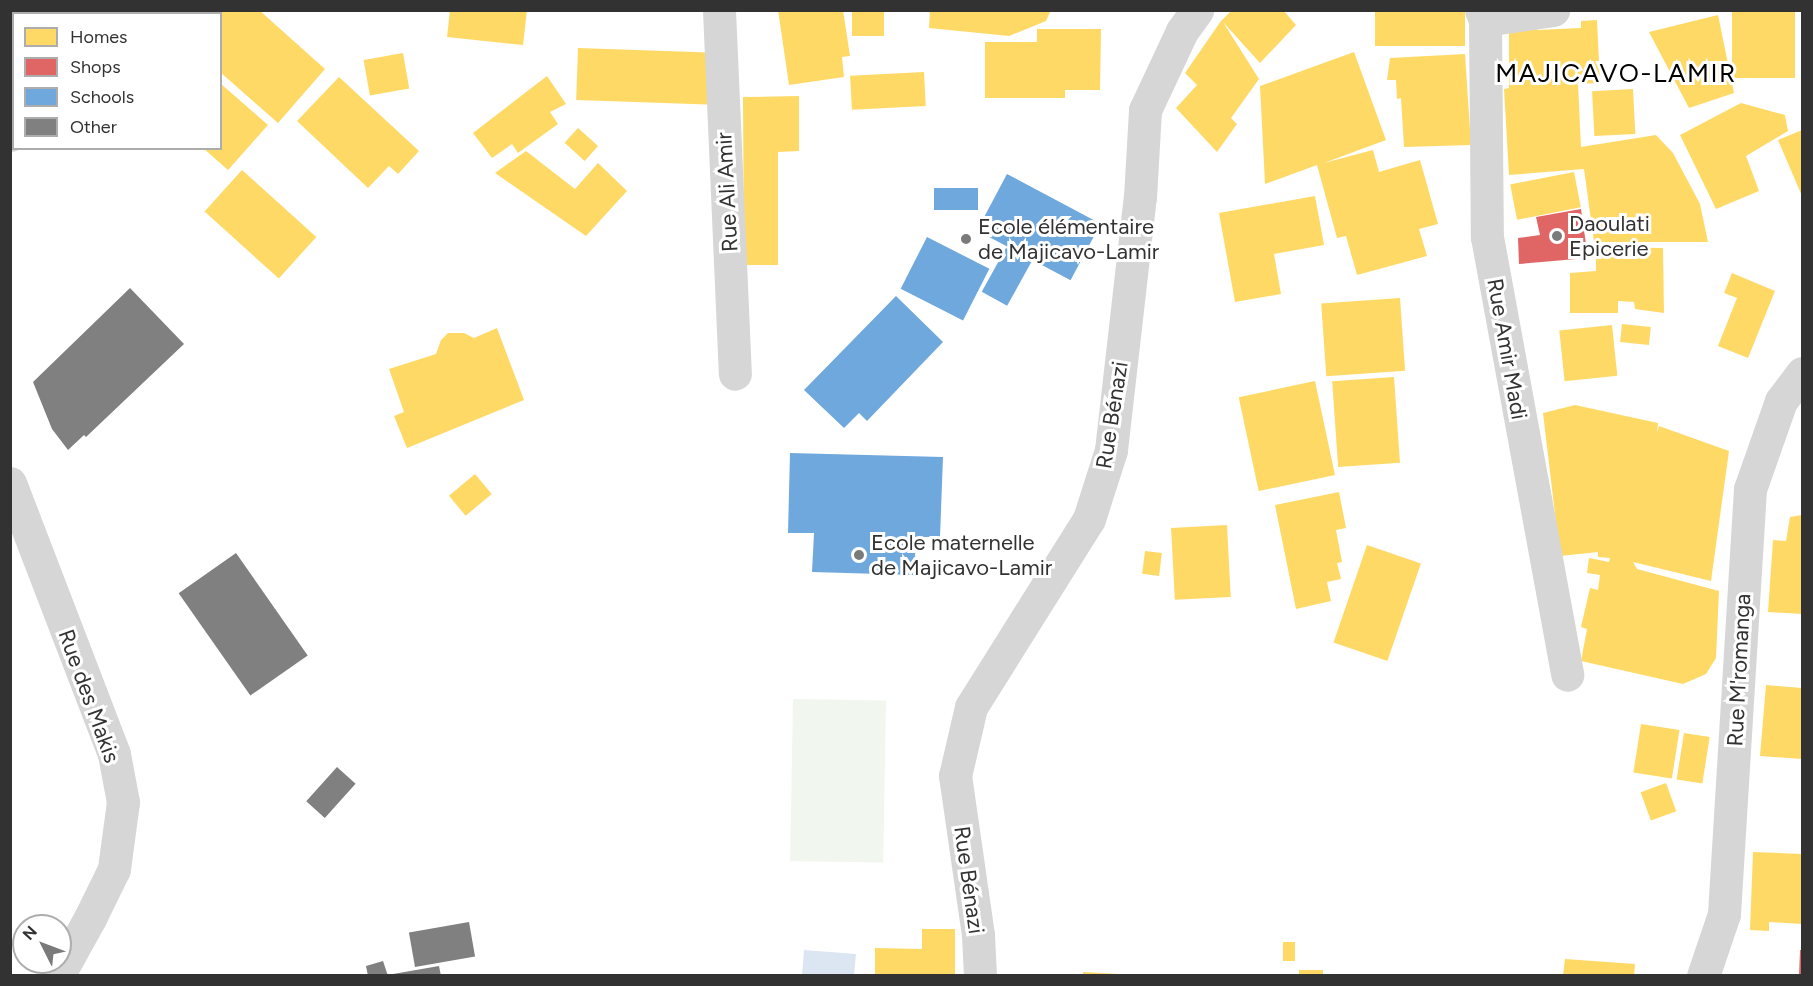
<!DOCTYPE html>
<meta charset="utf-8">
<style>
body{margin:0}
#map{position:relative;width:1813px;height:986px;overflow:hidden;background:#fff;font-family:Figtree,sans-serif}
div>[style]{position:absolute}
[style*='--x']{left:calc(var(--x)*1px);top:calc(var(--y)*1px);width:calc(var(--w)*1px);rotate:calc(var(--a)*1deg)}
.green>*{inset:0;background:#f1f6ee;transform-origin:0 0}
.water>*{inset:0;background:#dce6f3}
.homes>*{inset:0;background:#ffd966;transform-origin:0 0}
.shops>*{inset:0;background:#e06666}
.schools>*{inset:0;background:#6fa8dc;transform-origin:0 0}
.building>*{inset:0;background:#808080;transform-origin:0 0}
.minor>*{height:33px;margin:-16.5px;padding:0 16.5px;transform-origin:16.5px;border-radius:16.5px;background:#d6d6d6}
.dots>*{width:16px;height:16px;translate:-50% -50%;box-sizing:border-box;border:3px solid #fff;border-radius:50%}
span{translate:-50% -50%;white-space:nowrap;text-align:center;line-height:1.15;-webkit-text-stroke:6px #fff;paint-order:stroke}
.street-label{font-size:22px;color:#323232}
.poi-label{font-size:22px;color:#323232}
.left{translate:0 -50%;text-align:left}
.quarter-label{font-size:26px;color:#000;letter-spacing:1.5px}
.frame{position:absolute;inset:0;border:12px solid #323232;pointer-events:none}
.legend{position:absolute;left:12px;top:12px;width:210px;height:138px;box-sizing:border-box;background:#fff;border:2px solid #adadad;margin:0;padding:8px 10px;list-style:none;font-size:18px;color:#323232}
.legend li{display:flex;align-items:center;gap:12px;height:30px}
.legend b{width:30px;border:2px solid #adadad}
.north{position:absolute;left:12px;top:914px;width:60px;height:60px;box-sizing:border-box;background:#fff;border:2px solid #adadad;border-radius:50%;rotate:312deg;font-size:16px;font-weight:700;line-height:24px;text-align:center;color:#323232}
.north::after{content:'';display:block;margin:auto;width:21px;height:27px;background:#7a7a7a;clip-path:polygon(50% 0,100% 100%,50% 72%,0 100%)}
</style>
<div id="map">
<div class="green">
<div style="left:793px;top:699px;width:93px;height:162px;rotate:1deg"></div>
</div>
<div class="water">
<div style="clip-path:polygon(804px 950px,856px 954px,854px 975px,802px 975px)"></div>
</div>
<div class="homes">
<div style="clip-path:polygon(206px 10px,259px 10px,325px 69px,278px 123px,220px 72px,220px 14px,204px 14px)"></div>
<div style="clip-path:polygon(450px 10px,527px 10px,523px 45px,447px 37px)"></div>
<div style="clip-path:polygon(778px 10px,843px 10px,850px 56px,842px 57px,844px 77px,789px 85px)"></div>
<div style="left:852px;top:10px;width:32px;height:26px"></div>
<div style="clip-path:polygon(930px 10px,1051px 10px,1046px 21px,1009px 36px,929px 28px)"></div>
<div style="clip-path:polygon(1232px 10px,1283px 10px,1296px 25px,1260px 63px,1223px 22px,1259px 79px,1231px 118px,1237px 124px,1217px 152px,1176px 108px,1197px 85px,1185px 73px,1221px 21px)"></div>
<div style="left:1375px;top:10px;width:90px;height:36px"></div>
<div style="left:1732px;top:10px;width:63px;height:68px"></div>
<div style="clip-path:polygon(1718px 15px,1734px 93px,1689px 108px,1649px 32px)"></div>
<div style="clip-path:polygon(1597px 20px,1600px 83px,1578px 84px,1581px 147px,1656px 135px,1673px 153px,1700px 204px,1708px 242px,1594px 242px,1584px 169px,1509px 175px,1504px 89px,1509px 88px,1509px 26px,1537px 24px,1537px 30px,1581px 28px,1581px 21px)"></div>
<div style="clip-path:polygon(1037px 29px,1101px 29px,1100px 90px,1065px 90px,1065px 98px,985px 98px,985px 42px,1037px 42px)"></div>
<div style="left:578px;top:48px;width:131px;height:52px;rotate:2deg"></div>
<div style="clip-path:polygon(1354px 52px,1386px 140px,1324px 163px,1373px 150px,1379px 172px,1420px 160px,1438px 224px,1419px 229px,1427px 256px,1357px 275px,1346px 236px,1337px 238px,1317px 165px,1265px 184px,1260px 86px)"></div>
<div style="left:403px;top:53px;width:36px;height:40px;rotate:80deg"></div>
<div style="clip-path:polygon(1465px 54px,1471px 145px,1404px 147px,1401px 98px,1397px 99px,1396px 80px,1387px 80px,1390px 58px)"></div>
<div style="left:924px;top:72px;width:34px;height:74px;rotate:87deg"></div>
<div style="clip-path:polygon(547px 76px,566px 104px,550px 112px,558px 124px,518px 153px,512px 144px,492px 158px,473px 133px)"></div>
<div style="clip-path:polygon(339px 77px,419px 151px,398px 174px,389px 166px,368px 188px,297px 121px)"></div>
<div style="clip-path:polygon(220px 83px,268px 125px,228px 170px,203px 148px,220px 148px)"></div>
<div style="left:1633px;top:89px;width:45px;height:41px;rotate:87deg"></div>
<div style="clip-path:polygon(799px 96px,799px 151px,778px 152px,778px 265px,744px 265px,743px 97px)"></div>
<div style="clip-path:polygon(1741px 103px,1785px 115px,1788px 131px,1746px 156px,1759px 191px,1716px 209px,1680px 135px)"></div>
<div style="left:578px;top:128px;width:27px;height:20px;rotate:42deg"></div>
<div style="clip-path:polygon(1802px 130px,1802px 196px,1778px 140px)"></div>
<div style="clip-path:polygon(526px 151px,575px 189px,598px 163px,627px 191px,586px 236px,495px 173px)"></div>
<div style="left:242px;top:170px;width:100px;height:56px;rotate:42deg"></div>
<div style="left:1574px;top:172px;width:36px;height:65px;rotate:79deg"></div>
<div style="clip-path:polygon(1315px 196px,1324px 245px,1274px 254px,1281px 294px,1235px 302px,1219px 213px)"></div>
<div style="clip-path:polygon(1596px 247px,1663px 248px,1664px 313px,1635px 309px,1634px 302px,1618px 301px,1618px 313px,1570px 313px,1570px 273px,1596px 271px)"></div>
<div style="clip-path:polygon(1732px 273px,1775px 291px,1748px 358px,1718px 346px,1737px 298px,1724px 293px)"></div>
<div style="left:1400px;top:298px;width:73px;height:79px;rotate:86deg"></div>
<div style="left:1622px;top:324px;width:29px;height:18px;rotate:6deg"></div>
<div style="left:1612px;top:325px;width:51px;height:53px;rotate:84deg"></div>
<div style="clip-path:polygon(497px 328px,524px 400px,407px 448px,394px 416px,404px 412px,389px 369px,436px 354px,441px 340px,448px 333px,464px 333px,474px 338px)"></div>
<div style="left:1394px;top:377px;width:86px;height:62px;rotate:86deg"></div>
<div style="left:1315px;top:381px;width:96px;height:78px;rotate:78deg"></div>
<div style="clip-path:polygon(1575px 405px,1658px 423px,1657px 433px,1659px 426px,1729px 451px,1711px 581px,1633px 562px,1637px 569px,1719px 591px,1716px 658px,1706px 674px,1683px 684px,1581px 661px,1587px 629px,1581px 627px,1590px 588px,1598px 590px,1600px 575px,1587px 573px,1589px 558px,1609px 562px,1610px 558px,1598px 557px,1598px 552px,1560px 556px,1543px 413px)"></div>
<div style="left:475px;top:474px;width:26px;height:34px;rotate:50deg"></div>
<div style="clip-path:polygon(1339px 492px,1346px 528px,1336px 530px,1342px 562px,1337px 563px,1341px 579px,1327px 582px,1331px 601px,1296px 609px,1275px 505px)"></div>
<div style="clip-path:polygon(1802px 515px,1802px 614px,1768px 612px,1773px 540px,1786px 541px,1790px 517px)"></div>
<div style="left:1227px;top:525px;width:72px;height:56px;rotate:87deg"></div>
<div style="left:1367px;top:545px;width:57px;height:103px;rotate:19deg"></div>
<div style="left:1145px;top:551px;width:17px;height:23px;rotate:7deg"></div>
<div style="clip-path:polygon(1766px 685px,1802px 688px,1802px 759px,1760px 756px)"></div>
<div style="left:1641px;top:724px;width:39px;height:49px;rotate:9deg"></div>
<div style="left:1684px;top:733px;width:26px;height:47px;rotate:9deg"></div>
<div style="left:1666px;top:783px;width:30px;height:27px;rotate:70deg"></div>
<div style="clip-path:polygon(1753px 852px,1802px 854px,1802px 924px,1769px 922px,1769px 931px,1750px 930px)"></div>
<div style="clip-path:polygon(922px 929px,955px 929px,955px 976px,875px 976px,875px 948px,922px 949px)"></div>
<div style="left:1283px;top:942px;width:12px;height:19px"></div>
<div style="clip-path:polygon(1565px 959px,1635px 964px,1634px 976px,1563px 976px)"></div>
<div style="left:1299px;top:970px;width:24px;height:6px"></div>
<div style="clip-path:polygon(1083px 972px,1120px 974px,1120px 976px,1083px 976px)"></div>
</div>
<div class="shops">
<div style="clip-path:polygon(1581px 209px,1588px 258px,1519px 264px,1518px 238px,1540px 235px,1536px 217px)"></div>
<div style="clip-path:polygon(1800px 950px,1802px 950px,1802px 976px,1799px 976px)"></div>
</div>
<div class="schools">
<div style="left:1007px;top:174px;width:106px;height:64px;rotate:28deg"></div>
<div style="left:934px;top:188px;width:44px;height:22px"></div>
<div style="left:927px;top:237px;width:70px;height:58px;rotate:27deg"></div>
<div style="left:1006px;top:248px;width:29px;height:50px;rotate:29deg"></div>
<div style="clip-path:polygon(896px 296px,943px 342px,867px 421px,859px 413px,844px 428px,804px 390px)"></div>
<div style="clip-path:polygon(790px 453px,943px 457px,940px 537px,916px 537px,914px 575px,812px 572px,814px 533px,788px 533px)"></div>
</div>
<div class="building">
<div style="clip-path:polygon(130px 288px,184px 344px,86px 437px,84px 435px,68px 450px,52px 429px,33px 382px)"></div>
<div style="left:236px;top:553px;width:125px;height:70px;rotate:55deg"></div>
<div style="left:337px;top:767px;width:25px;height:46px;rotate:42deg"></div>
<div style="left:469px;top:922px;width:35px;height:61px;rotate:80deg"></div>
<div style="clip-path:polygon(383px 961px,388px 976px,368px 976px,366px 966px)"></div>
<div style="clip-path:polygon(439px 966px,441px 976px,393px 976px,393px 974px)"></div>
</div>
<div class="minor">
<div style="--x:719;--y:10;--w:364;--a:87.5"></div>
<div style="--x:1481;--y:10;--w:11;--a:68"></div>
<div style="--x:1485;--y:20;--w:217;--a:89.5"></div>
<div style="--x:1487;--y:237;--w:445;--a:79.6"></div>
<div style="--x:126;--y:14;--w:5;--a:-53"></div>
<div style="--x:1485;--y:20;--w:69;--a:-8.4"></div>
<div style="--x:10;--y:135;--w:6;--a:-45"></div>
<div style="--x:10;--y:483;--w:290;--a:69"></div>
<div style="--x:114;--y:754;--w:49;--a:79.4"></div>
<div style="--x:123;--y:802;--w:68;--a:97.7"></div>
<div style="--x:114;--y:869;--w:55;--a:116.1"></div>
<div style="--x:90;--y:918;--w:66;--a:118.9"></div>
<div style="--x:980;--y:976;--w:41;--a:-92.8"></div>
<div style="--x:978;--y:935;--w:161;--a:-98.2"></div>
<div style="--x:955;--y:776;--w:71;--a:-76.9"></div>
<div style="--x:971;--y:707;--w:222;--a:-57.9"></div>
<div style="--x:1089;--y:519;--w:72;--a:-72.3"></div>
<div style="--x:1111;--y:450;--w:255;--a:-83.5"></div>
<div style="--x:1140;--y:197;--w:87;--a:-86.7"></div>
<div style="--x:1145;--y:110;--w:87;--a:-64.9"></div>
<div style="--x:1182;--y:31;--w:26;--a:-54"></div>
<div style="--x:1703;--y:976;--w:65;--a:-71.3"></div>
<div style="--x:1724;--y:914;--w:426;--a:-86.5"></div>
<div style="--x:1750;--y:489;--w:93;--a:-70.6"></div>
<div style="--x:1781;--y:401;--w:35;--a:-53"></div>
</div>
<div class="dots">
<div style="left:1557px;top:236px;background:#7a7a7a"></div>
<div style="left:966px;top:239px;background:#7a7a7a"></div>
<div style="left:859px;top:555px;background:#7a7a7a"></div>
</div>
<div class="street-label">
<span style="left:727px;top:192px;rotate:-93deg">Rue Ali Amir</span>
<span style="left:1507px;top:349px;rotate:80deg">Rue Amir Madi</span>
<span style="left:1112px;top:415px;rotate:-81deg">Rue Bénazi</span>
<span style="left:1739px;top:670px;rotate:-87deg">Rue M'romanga</span>
<span style="left:89px;top:696px;rotate:70deg">Rue des Makis</span>
<span style="left:969px;top:880px;rotate:82deg">Rue Bénazi</span>
</div>
<div class="poi-label">
<span class="left" style="left:1569px;top:236px">Daoulati<br>Epicerie</span>
<span class="left" style="left:978px;top:239px">Ecole élémentaire<br>de Majicavo-Lamir</span>
<span class="left" style="left:871px;top:555px">Ecole maternelle<br>de Majicavo-Lamir</span>
</div>
<div class="quarter-label">
<span style="left:1616px;top:74px">MAJICAVO-LAMIR</span>
</div>
<div class="frame"></div>
<ul class="legend">
<li><b style="height:16px;background:#ffd966"></b>Homes</li>
<li><b style="height:16px;background:#e06666"></b>Shops</li>
<li><b style="height:16px;background:#6fa8dc"></b>Schools</li>
<li><b style="height:16px;background:#808080"></b>Other</li>
</ul>
<div class="north">N</div>
</div>
